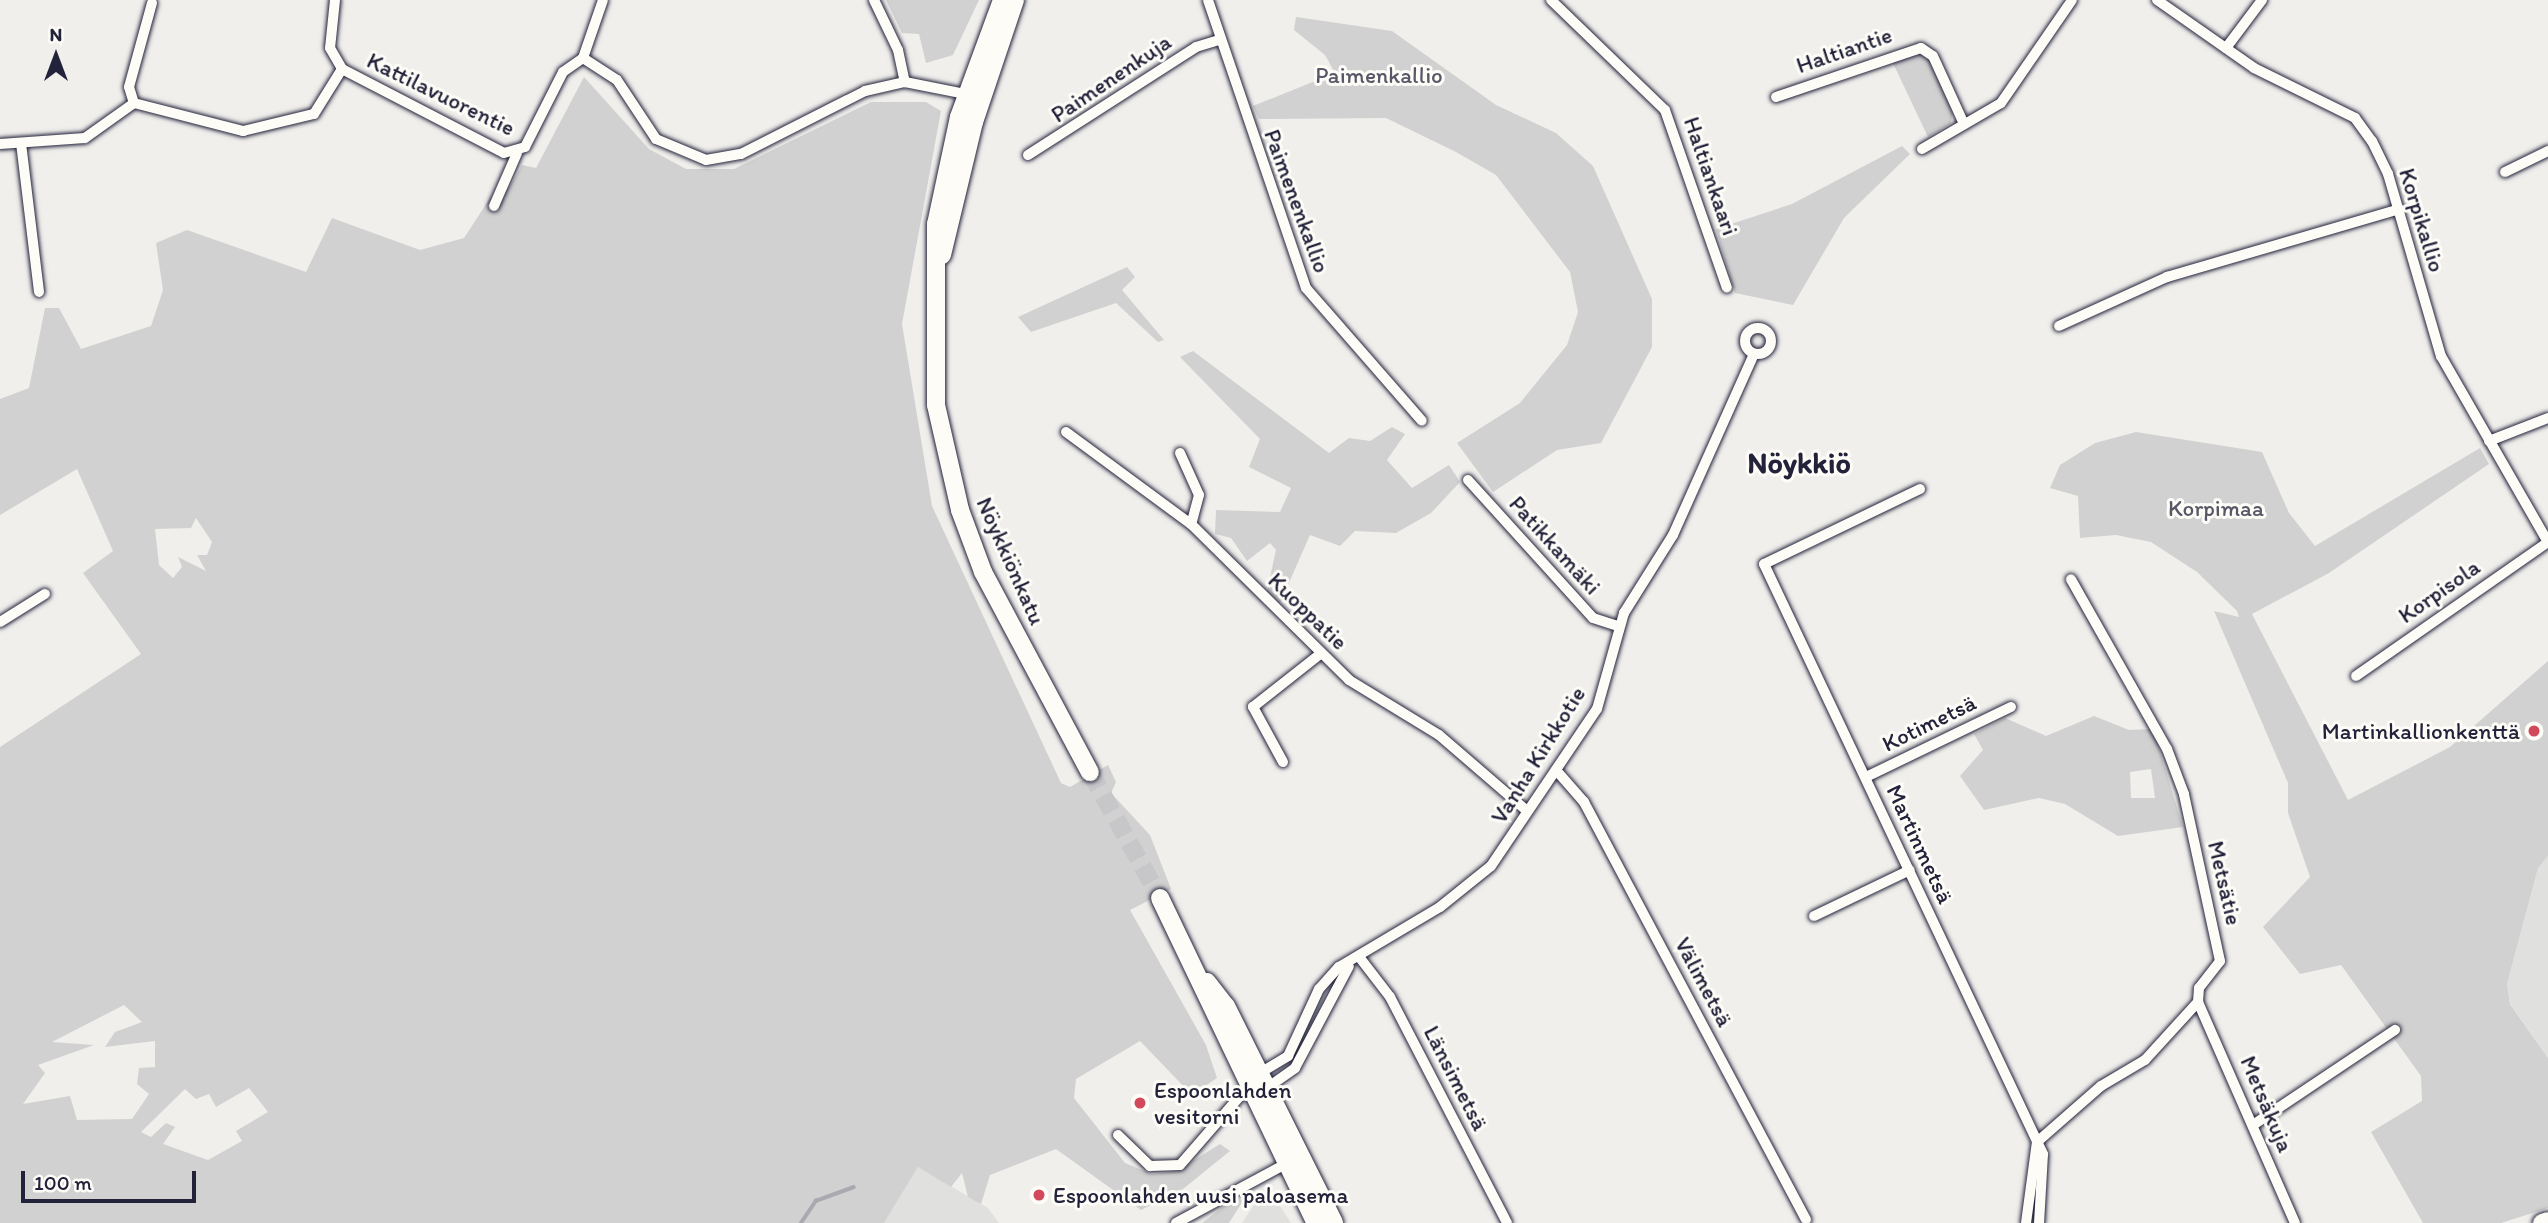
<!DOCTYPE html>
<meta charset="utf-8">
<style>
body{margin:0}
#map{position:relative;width:2548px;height:1223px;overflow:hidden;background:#f0efec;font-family:Itim,sans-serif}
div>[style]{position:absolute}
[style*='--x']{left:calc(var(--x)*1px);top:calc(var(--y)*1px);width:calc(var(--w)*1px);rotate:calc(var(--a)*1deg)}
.built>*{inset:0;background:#e0e0df}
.green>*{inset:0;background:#d2d1d1}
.stream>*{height:3.5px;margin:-1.75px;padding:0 1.75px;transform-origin:1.75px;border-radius:1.75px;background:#a9a9b0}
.primary-tunnel>*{height:18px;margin-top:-9px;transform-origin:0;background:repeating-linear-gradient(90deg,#c7c6c9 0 18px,transparent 0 27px)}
.roads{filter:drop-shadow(0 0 2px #22223b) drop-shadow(0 0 2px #22223b)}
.minor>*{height:10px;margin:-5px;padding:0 5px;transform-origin:5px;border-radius:5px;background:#fdfcf7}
.minor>.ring{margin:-5px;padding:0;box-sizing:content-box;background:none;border:10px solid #fdfcf7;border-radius:50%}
.primary>*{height:18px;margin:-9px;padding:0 9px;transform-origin:9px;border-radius:9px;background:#fdfcf7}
.dots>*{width:19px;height:19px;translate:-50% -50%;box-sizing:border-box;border:4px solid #fdfcf7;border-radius:50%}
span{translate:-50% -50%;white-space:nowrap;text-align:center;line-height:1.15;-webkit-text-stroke:6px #fdfcf7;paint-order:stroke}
.street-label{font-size:23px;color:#22223b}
.park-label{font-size:23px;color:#575768}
.poi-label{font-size:23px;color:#22223b}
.right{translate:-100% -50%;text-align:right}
.left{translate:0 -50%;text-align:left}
.district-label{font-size:30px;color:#22223b;font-weight:700}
.north{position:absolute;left:21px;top:21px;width:70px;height:70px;-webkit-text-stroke:5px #fdfcf7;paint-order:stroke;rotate:0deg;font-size:19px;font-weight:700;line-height:28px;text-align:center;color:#22223b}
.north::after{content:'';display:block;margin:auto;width:24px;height:32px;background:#22223b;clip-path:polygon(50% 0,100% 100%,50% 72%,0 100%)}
.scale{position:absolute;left:21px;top:1171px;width:175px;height:32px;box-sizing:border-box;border:4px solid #22223b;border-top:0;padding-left:9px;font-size:21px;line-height:24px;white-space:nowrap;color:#22223b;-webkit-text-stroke:5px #fdfcf7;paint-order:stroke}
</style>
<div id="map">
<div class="built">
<div style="clip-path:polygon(2548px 856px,2548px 1058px,2510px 1003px,2507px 984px,2538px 868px)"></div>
<div style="clip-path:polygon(918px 1167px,988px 1208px,999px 1223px,884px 1223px)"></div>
<div style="clip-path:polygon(1272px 1194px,1291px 1223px,1242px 1223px,1255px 1203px)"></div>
</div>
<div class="green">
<div style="clip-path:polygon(886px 0,979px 0,953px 55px,926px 63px,919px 34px,902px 33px)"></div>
<div style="clip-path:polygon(1296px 17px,1392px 31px,1496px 105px,1556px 133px,1593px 166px,1652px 299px,1652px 347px,1601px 443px,1557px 450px,1493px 492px,1457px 443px,1520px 403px,1567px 345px,1578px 312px,1570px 272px,1496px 175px,1456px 152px,1386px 118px,1259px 119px,1253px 106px,1335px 73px,1325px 55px,1294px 30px)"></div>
<div style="clip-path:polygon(1915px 53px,1928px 57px,1953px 110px,1951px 123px,1928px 137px,1892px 61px)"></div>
<div style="clip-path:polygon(evenodd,584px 77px,649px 149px,686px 169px,734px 169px,871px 102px,926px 102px,941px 111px,902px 324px,932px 506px,1061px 783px,1070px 787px,1108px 765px,1116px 782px,1111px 793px,1150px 835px,1171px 889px,1130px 910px,1206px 1045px,1217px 1078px,1192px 1095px,1140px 1041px,1076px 1079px,1074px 1098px,1125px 1163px,1152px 1174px,1177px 1171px,1220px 1144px,1230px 1151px,1183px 1189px,1141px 1210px,1056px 1149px,990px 1175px,981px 1204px,968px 1197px,962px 1173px,951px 1187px,918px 1167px,884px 1223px,0 1223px,0 747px,141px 654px,83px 573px,113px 551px,77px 469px,0 515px,0 399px,29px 388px,45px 308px,59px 308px,81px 349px,151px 326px,163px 290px,156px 243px,187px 230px,306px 272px,332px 218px,420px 250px,464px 238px,490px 198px,509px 188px,522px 165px,536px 168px,584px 77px,196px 518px,212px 542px,207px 555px,197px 555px,206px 571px,178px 557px,182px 567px,173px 578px,159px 565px,155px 529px,191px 528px,196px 518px,584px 77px,124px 1005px,142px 1022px,115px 1032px,105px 1047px,155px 1041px,155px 1067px,139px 1068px,137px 1084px,149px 1094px,132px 1119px,77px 1120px,70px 1096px,23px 1104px,45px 1073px,38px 1065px,94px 1045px,52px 1042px,124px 1005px,584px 77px,249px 1088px,268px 1112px,236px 1131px,242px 1141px,208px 1160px,163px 1144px,175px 1127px,166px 1123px,151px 1137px,141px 1132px,185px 1089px,196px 1099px,209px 1094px,216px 1107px,249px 1088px)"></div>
<div style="clip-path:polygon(1902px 146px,1910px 154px,1844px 218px,1793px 305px,1735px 293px,1716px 229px,1792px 204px)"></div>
<div style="clip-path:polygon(1127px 267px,1135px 277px,1122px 290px,1164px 340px,1158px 342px,1116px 303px,1031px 332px,1018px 317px)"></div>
<div style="clip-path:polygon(1193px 351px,1329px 453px,1349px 438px,1370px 441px,1392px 427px,1405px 434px,1387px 460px,1412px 488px,1449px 465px,1460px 482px,1431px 513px,1396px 533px,1355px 531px,1340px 546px,1310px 535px,1280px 603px,1267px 591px,1276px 550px,1270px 543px,1247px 561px,1231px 538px,1215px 534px,1216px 510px,1280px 512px,1291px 488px,1249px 467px,1260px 439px,1180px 357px)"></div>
<div style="clip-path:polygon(2136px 432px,2262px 452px,2289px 513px,2315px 546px,2480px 448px,2489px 464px,2329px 573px,2252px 614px,2348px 800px,2450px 747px,2548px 661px,2548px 856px,2538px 868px,2507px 984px,2510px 1004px,2548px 1058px,2548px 1208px,2501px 1223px,2423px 1223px,2371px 1132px,2422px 1101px,2421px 1076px,2341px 965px,2300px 974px,2263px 927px,2310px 877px,2288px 813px,2288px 783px,2214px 611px,2239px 617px,2237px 611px,2197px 572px,2151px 542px,2116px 535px,2080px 538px,2078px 496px,2050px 488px,2060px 465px,2095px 443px)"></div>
<div style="clip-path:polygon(evenodd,2094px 716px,2129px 730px,2153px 729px,2183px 827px,2118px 836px,2065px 804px,2039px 798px,1984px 810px,1960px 776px,1983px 750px,1974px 734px,2005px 718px,2046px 736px,2094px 716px,2151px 769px,2155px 798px,2131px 798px,2130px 772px,2151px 769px)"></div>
<div style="clip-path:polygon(1236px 1197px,1243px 1201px,1229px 1223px,1202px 1223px)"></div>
</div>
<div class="stream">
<div style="--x:801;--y:1223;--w:27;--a:-56"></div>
<div style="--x:816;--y:1201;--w:40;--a:-20.2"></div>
</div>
<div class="primary-tunnel">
<div style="--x:1090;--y:772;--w:144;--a:60.9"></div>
</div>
<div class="roads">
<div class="minor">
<div style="--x:335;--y:0;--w:48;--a:95.9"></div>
<div style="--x:330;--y:48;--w:24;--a:60"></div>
<div style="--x:342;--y:69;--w:182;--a:27.4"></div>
<div style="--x:504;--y:153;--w:22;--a:-16"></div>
<div style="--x:525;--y:147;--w:84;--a:-63.1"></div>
<div style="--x:563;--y:72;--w:24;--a:-35"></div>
<div style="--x:583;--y:58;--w:40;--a:32.9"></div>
<div style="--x:617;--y:80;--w:71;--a:56.5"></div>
<div style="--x:656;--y:139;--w:54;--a:22.8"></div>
<div style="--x:706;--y:160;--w:36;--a:-10"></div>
<div style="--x:741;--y:154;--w:139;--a:-26.9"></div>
<div style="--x:865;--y:91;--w:41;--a:-12.7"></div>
<div style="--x:905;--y:82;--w:66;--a:11.3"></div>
<div style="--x:874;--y:0;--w:55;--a:64.4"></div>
<div style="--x:898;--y:50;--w:33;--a:78"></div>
<div style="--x:1208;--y:0;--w:304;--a:71.2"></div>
<div style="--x:1306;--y:288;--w:176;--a:48.9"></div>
<div style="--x:1551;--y:0;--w:158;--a:44"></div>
<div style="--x:1665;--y:110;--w:188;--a:70.8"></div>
<div style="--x:2157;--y:0;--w:118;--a:35"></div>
<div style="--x:2254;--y:68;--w:113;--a:26.3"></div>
<div style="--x:2355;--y:118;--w:29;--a:54"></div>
<div style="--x:2372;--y:141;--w:37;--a:64"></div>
<div style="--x:2388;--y:174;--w:190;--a:73.8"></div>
<div style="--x:2441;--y:356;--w:215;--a:60.1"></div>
<div style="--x:152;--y:3;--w:87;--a:105.3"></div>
<div style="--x:129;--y:87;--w:17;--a:73"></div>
<div style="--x:134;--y:103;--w:113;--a:14.4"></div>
<div style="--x:243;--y:131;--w:73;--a:-13.5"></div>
<div style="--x:314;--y:114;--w:53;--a:-58.1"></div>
<div style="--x:2226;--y:48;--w:60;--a:-53.1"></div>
<div style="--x:583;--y:58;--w:61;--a:-71"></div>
<div style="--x:1776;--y:97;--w:153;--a:-18.7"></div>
<div style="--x:1921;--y:48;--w:14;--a:34"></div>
<div style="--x:1933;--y:56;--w:75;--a:65.5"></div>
<div style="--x:21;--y:143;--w:150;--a:83.1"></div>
<div style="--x:0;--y:144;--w:85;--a:-4"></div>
<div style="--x:85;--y:138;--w:60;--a:-35.5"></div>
<div style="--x:1922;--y:149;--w:91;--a:-30.2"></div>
<div style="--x:2001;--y:103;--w:125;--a:-55.4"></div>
<div style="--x:1028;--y:155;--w:200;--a:-32.7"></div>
<div style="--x:1196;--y:47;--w:24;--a:-17"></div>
<div style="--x:2505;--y:172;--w:48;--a:-26"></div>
<div style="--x:494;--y:206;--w:58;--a:-66.5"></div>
<div style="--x:2059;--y:326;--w:119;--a:-24.4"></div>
<div style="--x:2167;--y:277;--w:242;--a:-16.3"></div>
<div class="ring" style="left:1745px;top:328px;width:16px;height:16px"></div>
<div style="--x:1066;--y:432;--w:155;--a:36.4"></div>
<div style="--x:1191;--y:524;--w:222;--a:44.6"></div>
<div style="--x:1349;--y:680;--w:105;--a:31.4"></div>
<div style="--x:1439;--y:735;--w:116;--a:40.8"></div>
<div style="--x:2489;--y:441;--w:63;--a:-21.3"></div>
<div style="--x:1180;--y:453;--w:46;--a:65.7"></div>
<div style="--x:1199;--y:495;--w:30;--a:105"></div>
<div style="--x:1468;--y:480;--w:186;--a:47.8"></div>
<div style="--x:1593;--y:618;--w:26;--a:18"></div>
<div style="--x:1920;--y:489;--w:173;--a:154.3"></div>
<div style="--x:1764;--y:564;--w:653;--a:64.69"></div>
<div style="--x:2043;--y:1154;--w:69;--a:93.3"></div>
<div style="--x:0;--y:622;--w:53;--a:-31.9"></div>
<div style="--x:2356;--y:676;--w:234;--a:-34.9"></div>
<div style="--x:1283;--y:762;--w:63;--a:-118.6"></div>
<div style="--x:1253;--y:707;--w:85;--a:-38.3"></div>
<div style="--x:1556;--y:770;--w:43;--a:48.8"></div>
<div style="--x:1584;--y:802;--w:473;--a:62"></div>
<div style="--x:1866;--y:777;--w:161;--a:-25.8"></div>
<div style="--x:1814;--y:916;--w:106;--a:-25.6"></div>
<div style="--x:1360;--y:958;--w:49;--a:52.4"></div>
<div style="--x:1390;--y:997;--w:254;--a:62.6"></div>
<div style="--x:2198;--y:1002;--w:241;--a:66.3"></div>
<div style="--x:1264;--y:1090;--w:38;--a:-35"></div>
<div style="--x:1295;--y:1068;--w:115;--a:-62.1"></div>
<div style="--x:2253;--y:1125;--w:171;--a:-33.8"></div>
<div style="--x:1118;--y:1135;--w:45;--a:44.1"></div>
<div style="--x:1150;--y:1166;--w:30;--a:-2"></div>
<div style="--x:1180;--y:1165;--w:122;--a:-49"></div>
<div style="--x:1260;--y:1073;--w:33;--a:-31"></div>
<div style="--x:1288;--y:1056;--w:74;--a:-65.2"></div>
<div style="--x:1319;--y:989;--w:30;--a:-48"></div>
<div style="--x:1339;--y:967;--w:117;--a:-30.7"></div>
<div style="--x:1440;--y:907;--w:65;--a:-38.8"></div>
<div style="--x:1491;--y:866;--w:189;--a:-56"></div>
<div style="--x:1597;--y:709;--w:100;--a:-74.3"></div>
<div style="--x:1624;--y:613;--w:92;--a:-57.9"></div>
<div style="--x:1673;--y:535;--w:198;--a:-65.9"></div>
<div style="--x:2037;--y:1142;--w:85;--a:-41.2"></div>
<div style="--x:2101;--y:1086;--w:51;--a:-30.6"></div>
<div style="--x:2145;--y:1060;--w:79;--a:-47.6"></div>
<div style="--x:2198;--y:1002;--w:14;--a:-86"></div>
<div style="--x:2199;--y:988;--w:34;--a:-52"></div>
<div style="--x:2220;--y:961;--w:171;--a:-102.2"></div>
<div style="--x:2184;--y:794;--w:48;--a:-110.7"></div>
<div style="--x:2167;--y:749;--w:195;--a:-119.5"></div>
<div style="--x:1176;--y:1223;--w:131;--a:-28.3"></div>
<div style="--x:2026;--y:1223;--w:82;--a:-82.3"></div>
</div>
<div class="primary">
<div style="--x:1002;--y:0;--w:125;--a:110.2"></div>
<div style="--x:959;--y:117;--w:109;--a:102.1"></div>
<div style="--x:936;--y:224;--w:181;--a:90"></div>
<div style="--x:936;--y:405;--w:108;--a:77.1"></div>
<div style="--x:960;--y:510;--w:66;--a:69.6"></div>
<div style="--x:983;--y:572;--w:227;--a:61.9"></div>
<div style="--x:942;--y:255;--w:137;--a:-76.5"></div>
<div style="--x:974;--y:122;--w:129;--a:-71.4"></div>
<div style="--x:1160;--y:898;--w:361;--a:64.4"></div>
<div style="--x:1207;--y:982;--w:31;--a:52"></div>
<div style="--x:1226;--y:1006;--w:242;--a:63.5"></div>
<div style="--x:2542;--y:1223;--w:6;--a:-18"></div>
</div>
</div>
<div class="dots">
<div style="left:2534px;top:731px;background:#d1495b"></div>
<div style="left:1140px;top:1103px;background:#d1495b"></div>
<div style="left:1039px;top:1195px;background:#d1495b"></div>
</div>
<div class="street-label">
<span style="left:1844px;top:50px;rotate:-19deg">Haltiantie</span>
<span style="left:1111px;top:78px;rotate:-34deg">Paimenenkuja</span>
<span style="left:441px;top:94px;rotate:26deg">Kattilavuorentie</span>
<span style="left:1711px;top:176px;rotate:71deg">Haltiankaari</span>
<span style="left:1297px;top:201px;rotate:70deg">Paimenenkallio</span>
<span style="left:2422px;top:220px;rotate:73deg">Korpikallio</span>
<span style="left:1555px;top:545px;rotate:48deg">Patikkamäki</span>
<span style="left:1011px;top:561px;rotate:66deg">Nöykkiönkatu</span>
<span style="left:2439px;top:591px;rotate:-35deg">Korpisola</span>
<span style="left:1308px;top:611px;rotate:44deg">Kuoppatie</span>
<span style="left:1929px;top:723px;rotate:-26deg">Kotimetsä</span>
<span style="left:1538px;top:755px;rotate:-58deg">Vanha Kirkkotie</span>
<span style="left:1920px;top:844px;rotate:65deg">Martinmetsä</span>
<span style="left:2225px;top:883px;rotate:77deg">Metsätie</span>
<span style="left:1704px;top:982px;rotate:62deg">Välimetsä</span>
<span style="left:1456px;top:1078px;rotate:63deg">Länsimetsä</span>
<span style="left:2267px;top:1104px;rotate:67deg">Metsäkuja</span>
</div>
<div class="park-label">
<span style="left:1379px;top:75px">Paimenkallio</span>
<span style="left:2216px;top:508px">Korpimaa</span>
</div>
<div class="poi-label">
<span class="right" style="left:2520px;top:731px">Martinkallionkenttä</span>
<span class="left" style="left:1154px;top:1103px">Espoonlahden<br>vesitorni</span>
<span class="left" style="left:1053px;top:1195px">Espoonlahden uusi paloasema</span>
</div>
<div class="district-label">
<span style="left:1799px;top:463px">Nöykkiö</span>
</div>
<div class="north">N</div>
<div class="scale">100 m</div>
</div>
